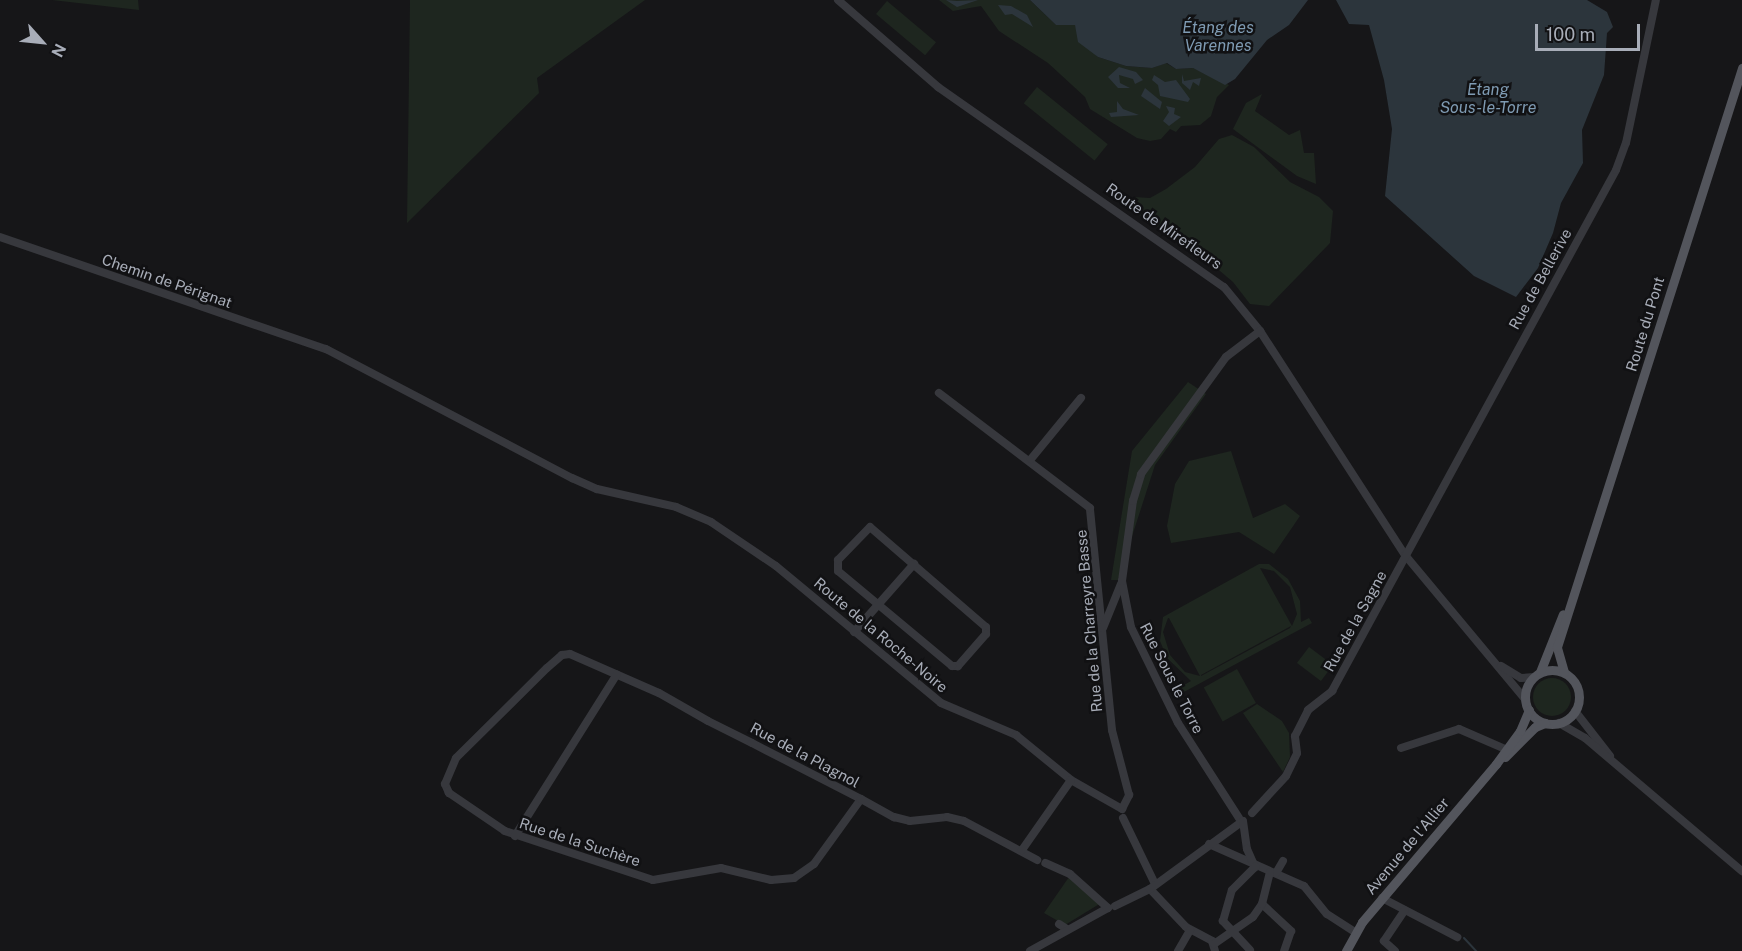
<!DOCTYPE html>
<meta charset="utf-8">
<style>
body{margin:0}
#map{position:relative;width:1742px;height:951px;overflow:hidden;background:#161618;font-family:"Public Sans",sans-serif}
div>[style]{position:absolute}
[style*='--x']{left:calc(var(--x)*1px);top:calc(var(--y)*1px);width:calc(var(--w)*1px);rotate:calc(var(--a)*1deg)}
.green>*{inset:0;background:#1e261f;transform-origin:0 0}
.round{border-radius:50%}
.water>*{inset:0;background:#2c353c}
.stream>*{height:2px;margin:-1px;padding:0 1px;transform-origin:1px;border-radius:1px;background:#2c353c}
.minor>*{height:8px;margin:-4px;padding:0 4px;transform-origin:4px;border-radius:4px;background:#37383d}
.major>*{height:9px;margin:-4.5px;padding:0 4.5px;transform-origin:4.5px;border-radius:4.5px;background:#53555c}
.major>.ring{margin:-4.5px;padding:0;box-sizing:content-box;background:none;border:9px solid #53555c;border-radius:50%}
span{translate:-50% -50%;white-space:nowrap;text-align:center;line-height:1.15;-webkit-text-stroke:5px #111113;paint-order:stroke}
.street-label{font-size:15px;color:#a8adb8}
.water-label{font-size:16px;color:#7f9bb3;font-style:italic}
.north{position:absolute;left:12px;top:12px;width:60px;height:60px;-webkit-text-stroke:4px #111113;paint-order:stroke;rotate:117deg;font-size:16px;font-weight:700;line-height:24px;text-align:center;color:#a8adb8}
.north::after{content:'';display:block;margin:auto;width:21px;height:27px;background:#a8adb8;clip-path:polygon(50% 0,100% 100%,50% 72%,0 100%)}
.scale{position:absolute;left:1535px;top:24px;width:105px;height:27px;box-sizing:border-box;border:3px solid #a8adb8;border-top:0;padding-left:8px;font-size:18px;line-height:21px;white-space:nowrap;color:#a8adb8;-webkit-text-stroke:4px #111113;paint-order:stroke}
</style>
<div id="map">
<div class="green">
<div style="clip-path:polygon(52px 0,138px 0,139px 10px)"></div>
<div style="clip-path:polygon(410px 0,645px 0,537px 78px,539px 93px,407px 223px)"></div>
<div style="clip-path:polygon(939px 0,1030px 0,1056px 25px,1075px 25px,1082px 42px,1098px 57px,1126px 66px,1152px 68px,1166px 63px,1176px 69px,1193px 68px,1229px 85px,1217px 97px,1211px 116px,1200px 125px,1181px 126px,1176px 132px,1170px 129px,1161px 139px,1150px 141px,1137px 138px,1090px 109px,1085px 97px,1048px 63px,999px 31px,981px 6px,953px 11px)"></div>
<div style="left:887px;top:1px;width:64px;height:17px;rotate:40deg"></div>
<div style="left:1037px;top:87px;width:91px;height:21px;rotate:39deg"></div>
<div style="clip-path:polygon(1262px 94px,1255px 111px,1289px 135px,1300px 130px,1304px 153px,1314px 153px,1316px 184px,1297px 176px,1233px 129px,1246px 103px)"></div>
<div style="clip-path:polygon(1232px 135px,1254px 147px,1290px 182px,1319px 197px,1333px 211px,1330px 243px,1269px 306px,1250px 304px,1233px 282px,1207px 260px,1139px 215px,1134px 197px,1150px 198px,1166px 189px,1195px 167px,1219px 139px)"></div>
<div style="clip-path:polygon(1188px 382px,1206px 394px,1155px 465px,1118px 580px,1111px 580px,1132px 451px)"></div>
<div style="clip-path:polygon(1231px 451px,1253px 518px,1285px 504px,1300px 516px,1274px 554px,1239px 532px,1171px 543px,1167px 526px,1175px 484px,1189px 461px)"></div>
<div style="clip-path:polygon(evenodd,1259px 564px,1269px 564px,1288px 579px,1300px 601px,1301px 622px,1309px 618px,1312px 623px,1182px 693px,1179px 688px,1191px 681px,1167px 658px,1160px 641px,1163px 617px,1259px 564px,1260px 568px,1274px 571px,1290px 587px,1297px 614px,1292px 626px,1260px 568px,1259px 564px,1168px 618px,1169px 618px,1200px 676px,1185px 672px,1170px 655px,1163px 632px,1168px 618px,1259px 564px,1291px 626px,1290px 628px,1201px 676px,1201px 675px,1291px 626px)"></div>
<div style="left:1309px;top:647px;width:30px;height:20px;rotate:37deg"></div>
<div style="left:1237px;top:669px;width:39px;height:38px;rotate:61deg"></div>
<div class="round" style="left:1533px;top:678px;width:38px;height:38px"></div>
<div style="clip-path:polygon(1257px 704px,1282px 721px,1289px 733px,1290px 757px,1283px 772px,1243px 713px)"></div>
<div style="clip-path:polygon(1069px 877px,1101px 903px,1065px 925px,1044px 913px)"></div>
</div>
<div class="water">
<div style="clip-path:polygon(946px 0,957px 1px,978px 0,957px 7px)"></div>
<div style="clip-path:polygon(1030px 0,1308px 0,1289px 25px,1267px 40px,1235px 79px,1225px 85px,1193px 68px,1176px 69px,1167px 63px,1152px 68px,1126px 66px,1098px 57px,1078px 42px,1075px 25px,1056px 25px)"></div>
<div style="clip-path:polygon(1336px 0,1587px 0,1607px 12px,1613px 27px,1607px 33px,1604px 75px,1582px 130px,1583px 163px,1561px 203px,1553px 233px,1538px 268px,1516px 297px,1474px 276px,1385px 196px,1392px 129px,1384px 80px,1369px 25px,1349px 24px)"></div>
<div style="clip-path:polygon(998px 5px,1011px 6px,1027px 15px,1033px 27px,1012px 14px,1005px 15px)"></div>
<div style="clip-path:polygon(1119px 67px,1136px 72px,1143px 80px,1135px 84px,1133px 79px,1119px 75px,1120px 83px,1130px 88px,1118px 88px,1108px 77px)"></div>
<div style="clip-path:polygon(1182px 74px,1184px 81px,1201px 78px,1199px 86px,1193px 82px,1190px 90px,1182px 83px)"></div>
<div style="clip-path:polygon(1154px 75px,1165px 82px,1176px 80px,1190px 99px,1188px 102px,1160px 96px,1158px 85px,1152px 80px)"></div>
<div style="clip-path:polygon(1145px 88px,1162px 102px,1160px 109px,1141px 96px)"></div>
<div style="clip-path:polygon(1117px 101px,1123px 109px,1139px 115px,1111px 117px,1109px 113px,1117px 112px)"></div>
<div style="clip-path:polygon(1166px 106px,1175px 108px,1174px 114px,1181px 117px,1169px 126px,1163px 121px,1169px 112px)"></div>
</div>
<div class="stream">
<div style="--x:1464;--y:938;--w:18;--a:47"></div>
</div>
<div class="minor">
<div style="--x:838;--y:0;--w:133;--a:41"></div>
<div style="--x:938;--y:87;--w:349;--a:35"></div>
<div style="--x:1224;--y:287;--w:57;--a:50.7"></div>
<div style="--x:1260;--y:331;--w:267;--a:57.1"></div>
<div style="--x:1405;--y:555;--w:187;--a:50.2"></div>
<div style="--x:0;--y:237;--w:345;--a:19"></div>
<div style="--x:326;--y:349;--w:278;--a:27.7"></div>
<div style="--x:572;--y:478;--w:27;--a:24"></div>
<div style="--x:597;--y:489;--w:81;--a:12.8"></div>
<div style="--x:676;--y:507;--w:38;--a:23"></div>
<div style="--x:711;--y:522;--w:78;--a:34.1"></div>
<div style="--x:776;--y:566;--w:214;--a:39.7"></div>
<div style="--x:941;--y:703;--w:82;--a:23.1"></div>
<div style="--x:1016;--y:735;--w:71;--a:39.3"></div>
<div style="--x:1071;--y:780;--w:59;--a:29.6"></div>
<div style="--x:1122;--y:809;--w:16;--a:-63"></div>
<div style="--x:1129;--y:795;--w:67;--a:-104.7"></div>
<div style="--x:1112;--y:730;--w:223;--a:-95.7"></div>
<div style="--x:1090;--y:508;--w:190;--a:-142.7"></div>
<div style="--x:1031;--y:459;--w:79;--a:-50.7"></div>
<div style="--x:870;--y:527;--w:153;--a:40.8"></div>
<div style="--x:986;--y:627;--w:7;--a:90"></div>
<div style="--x:986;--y:634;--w:43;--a:131.2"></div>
<div style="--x:958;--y:666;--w:6;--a:180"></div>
<div style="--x:952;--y:666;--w:148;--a:-140.2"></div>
<div style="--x:838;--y:571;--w:11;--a:-90"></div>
<div style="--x:838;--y:560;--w:46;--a:-45.9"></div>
<div style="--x:1103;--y:628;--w:48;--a:-67.8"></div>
<div style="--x:854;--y:632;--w:91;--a:-48.6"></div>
<div style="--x:1501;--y:666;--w:23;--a:31"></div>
<div style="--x:1521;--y:678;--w:13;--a:-4"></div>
<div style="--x:1575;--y:711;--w:57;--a:52.1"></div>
<div style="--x:1559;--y:723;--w:30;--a:30"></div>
<div style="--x:1585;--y:738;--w:206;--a:40.3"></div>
<div style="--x:1401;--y:748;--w:61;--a:-18.1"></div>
<div style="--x:1459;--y:729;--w:50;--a:23.5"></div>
<div style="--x:861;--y:799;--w:80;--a:125.9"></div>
<div style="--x:814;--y:864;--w:24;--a:145"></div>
<div style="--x:794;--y:878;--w:23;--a:175"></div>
<div style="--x:771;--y:880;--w:51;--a:-166.5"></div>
<div style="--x:721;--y:868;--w:69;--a:170"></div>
<div style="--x:653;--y:880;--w:156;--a:-161.7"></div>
<div style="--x:505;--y:831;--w:68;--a:-145.8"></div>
<div style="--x:449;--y:793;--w:10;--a:-114"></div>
<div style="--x:445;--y:784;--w:28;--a:-67"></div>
<div style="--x:456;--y:758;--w:128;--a:-44.7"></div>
<div style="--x:547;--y:668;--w:20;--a:-41"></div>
<div style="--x:562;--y:655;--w:8;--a:-7"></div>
<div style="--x:570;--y:654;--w:97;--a:23.7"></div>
<div style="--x:659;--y:693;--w:56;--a:29.7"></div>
<div style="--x:708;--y:721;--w:49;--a:26.6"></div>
<div style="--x:752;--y:743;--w:123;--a:27.2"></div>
<div style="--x:861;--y:799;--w:38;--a:29"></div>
<div style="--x:894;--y:817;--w:16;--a:14"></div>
<div style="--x:910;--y:821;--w:37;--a:-6"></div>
<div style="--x:947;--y:817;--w:17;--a:13"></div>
<div style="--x:964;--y:821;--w:83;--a:28.1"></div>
<div style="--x:1252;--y:813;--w:50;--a:-47.4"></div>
<div style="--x:1286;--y:776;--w:25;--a:-64"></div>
<div style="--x:1297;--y:753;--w:17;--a:-97"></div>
<div style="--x:1295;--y:736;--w:29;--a:-63"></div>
<div style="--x:1308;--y:710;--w:31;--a:-38"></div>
<div style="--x:1332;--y:691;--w:593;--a:-61.4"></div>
<div style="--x:1616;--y:170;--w:29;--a:-70"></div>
<div style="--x:1626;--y:143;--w:146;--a:-78.2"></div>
<div style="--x:1123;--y:818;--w:73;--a:64.1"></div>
<div style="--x:1239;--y:818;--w:113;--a:-122.7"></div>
<div style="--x:1178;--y:723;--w:107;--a:-116.1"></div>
<div style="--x:1131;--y:627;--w:47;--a:-101.1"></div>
<div style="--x:1122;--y:581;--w:81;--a:-82.2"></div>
<div style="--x:1133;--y:501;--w:28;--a:-73"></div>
<div style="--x:1141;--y:474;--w:145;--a:-54"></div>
<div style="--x:1226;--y:357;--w:43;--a:-37.4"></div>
<div style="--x:515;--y:836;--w:191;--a:-57.8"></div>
<div style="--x:1209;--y:844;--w:104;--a:23.9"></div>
<div style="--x:1304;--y:886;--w:36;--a:51"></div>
<div style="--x:1327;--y:914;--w:33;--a:33"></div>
<div style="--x:1022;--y:850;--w:85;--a:-55"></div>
<div style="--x:1276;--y:873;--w:14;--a:-60"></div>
<div style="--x:1150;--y:889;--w:52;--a:46.5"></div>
<div style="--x:1186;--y:927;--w:30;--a:28"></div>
<div style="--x:1212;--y:941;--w:10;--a:73"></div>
<div style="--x:1382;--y:898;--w:85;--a:27.5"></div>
<div style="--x:1262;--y:904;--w:40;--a:43"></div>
<div style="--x:1291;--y:931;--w:21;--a:109"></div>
<div style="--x:1115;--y:906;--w:39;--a:-26"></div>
<div style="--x:1150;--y:889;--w:115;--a:-36.2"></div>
<div style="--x:1243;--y:821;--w:28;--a:82"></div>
<div style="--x:1247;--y:849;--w:20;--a:66"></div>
<div style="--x:1059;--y:924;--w:9;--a:32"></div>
<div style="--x:1214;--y:944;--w:47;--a:-34.7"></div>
<div style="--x:1253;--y:917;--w:16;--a:-55"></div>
<div style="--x:1262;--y:904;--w:33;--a:-76"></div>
<div style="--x:1250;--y:950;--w:40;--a:-133"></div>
<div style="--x:1223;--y:921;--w:32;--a:-74"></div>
<div style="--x:1232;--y:890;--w:33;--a:-45"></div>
<div style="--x:1030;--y:951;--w:89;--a:-28.9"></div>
<div style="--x:1108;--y:908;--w:51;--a:-138.2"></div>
<div style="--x:1070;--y:874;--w:27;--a:-156"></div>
<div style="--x:1178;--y:951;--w:24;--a:-60"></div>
<div style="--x:1395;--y:951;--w:15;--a:-138"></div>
<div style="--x:1384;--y:941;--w:37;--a:-56"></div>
</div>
<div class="major">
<div class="ring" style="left:1525px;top:670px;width:45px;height:45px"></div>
<div style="--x:1540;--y:672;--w:62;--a:-68.4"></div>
<div style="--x:1564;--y:672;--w:26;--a:-106"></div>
<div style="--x:1557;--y:647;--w:608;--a:-72.28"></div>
<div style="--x:1505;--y:757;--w:42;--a:-45"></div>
<div style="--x:1535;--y:727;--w:11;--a:-22"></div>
<div style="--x:1346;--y:951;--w:33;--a:-61"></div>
<div style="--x:1362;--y:922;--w:207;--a:-49.7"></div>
<div style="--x:1496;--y:764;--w:41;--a:-54"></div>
<div style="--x:1520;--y:731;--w:23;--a:-67"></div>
</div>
<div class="street-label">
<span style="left:1164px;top:226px;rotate:35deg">Route de Mirefleurs</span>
<span style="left:1540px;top:279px;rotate:-61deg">Rue de Bellerive</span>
<span style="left:167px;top:281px;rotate:19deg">Chemin de Pérignat</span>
<span style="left:1645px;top:324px;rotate:-73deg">Route du Pont</span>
<span style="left:1089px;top:621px;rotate:-95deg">Rue de la Charreyre Basse</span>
<span style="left:1355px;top:621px;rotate:-61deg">Rue de la Sagne</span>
<span style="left:881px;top:635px;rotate:40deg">Route de la Roche-Noire</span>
<span style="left:1172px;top:678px;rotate:63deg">Rue Sous le Torre</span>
<span style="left:805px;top:755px;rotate:28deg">Rue de la Plagnol</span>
<span style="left:580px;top:842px;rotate:18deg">Rue de la Suchère</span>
<span style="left:1407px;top:846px;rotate:-50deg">Avenue de l'Allier</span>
</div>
<div class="water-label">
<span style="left:1218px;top:37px">Étang des<br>Varennes</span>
<span style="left:1488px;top:99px">Étang<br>Sous-le-Torre</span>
</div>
<div class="north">N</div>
<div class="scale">100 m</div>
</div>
